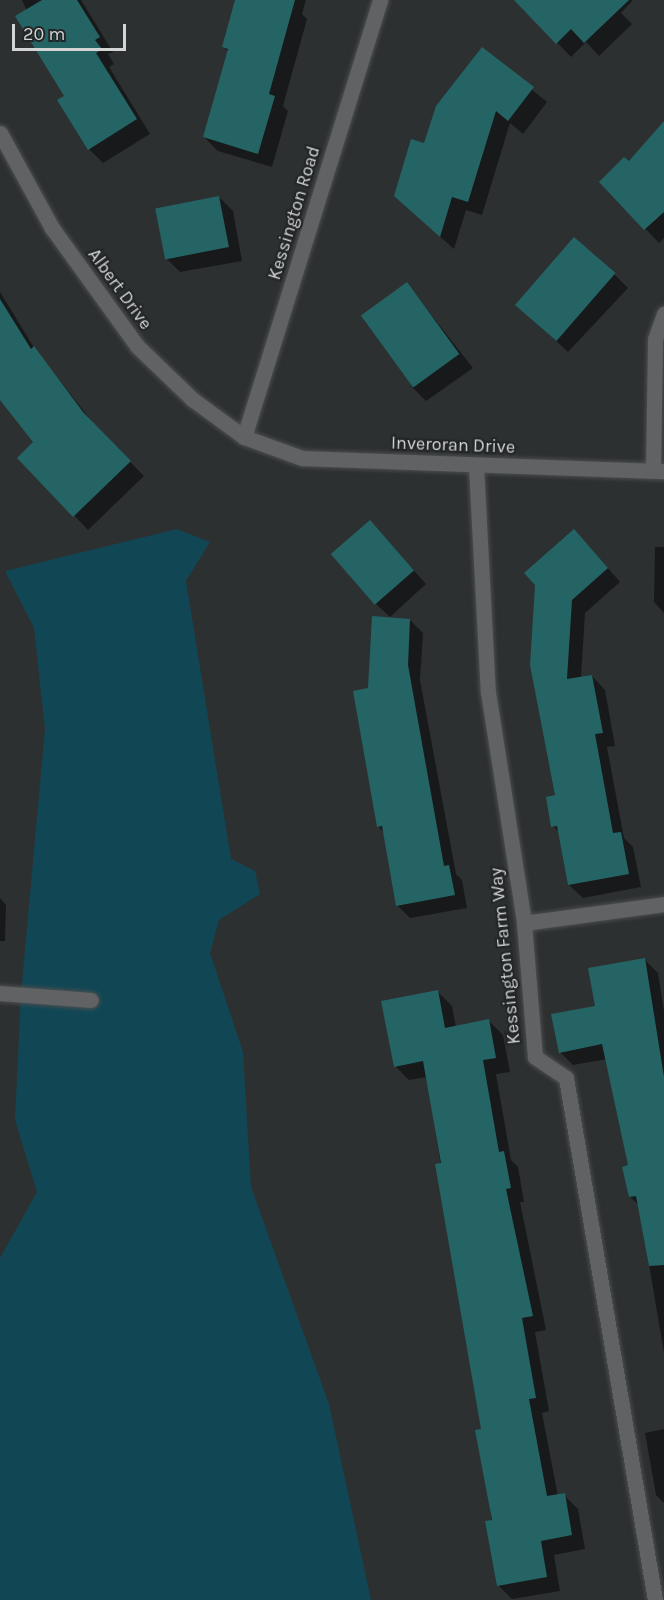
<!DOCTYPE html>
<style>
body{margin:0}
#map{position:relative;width:664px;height:1600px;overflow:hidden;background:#2d3031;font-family:Karla,sans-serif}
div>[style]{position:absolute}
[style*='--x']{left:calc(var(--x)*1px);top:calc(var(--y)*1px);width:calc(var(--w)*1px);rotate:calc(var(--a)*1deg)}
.green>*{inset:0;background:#114755}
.shadow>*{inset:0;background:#0007}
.building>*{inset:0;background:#246465;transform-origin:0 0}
.roads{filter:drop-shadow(0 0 2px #4b4e4f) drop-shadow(0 0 2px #4b4e4f)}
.minor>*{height:15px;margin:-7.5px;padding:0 7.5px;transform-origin:7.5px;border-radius:7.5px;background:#616263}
span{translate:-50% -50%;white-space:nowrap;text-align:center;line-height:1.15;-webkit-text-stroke:4.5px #232627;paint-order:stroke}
.street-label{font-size:18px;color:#d3d5d5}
.scale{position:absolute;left:12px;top:24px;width:114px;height:27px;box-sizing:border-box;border:3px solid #d3d5d5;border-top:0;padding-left:8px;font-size:18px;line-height:21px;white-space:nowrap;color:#d3d5d5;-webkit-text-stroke:4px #232627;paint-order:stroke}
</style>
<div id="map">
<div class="green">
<div style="clip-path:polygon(177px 529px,210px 542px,186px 581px,231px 859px,255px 871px,260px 894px,219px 920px,210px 953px,243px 1052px,251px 1187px,329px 1404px,371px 1600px,0 1600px,0 1258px,37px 1192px,15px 1120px,21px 994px,45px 729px,34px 628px,5px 571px)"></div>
</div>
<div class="shadow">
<div style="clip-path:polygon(22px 0,81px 0,113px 52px,108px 54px,114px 64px,109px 67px,150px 134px,103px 163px,89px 149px)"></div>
<div style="clip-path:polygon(236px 0,306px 0,302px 14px,307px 19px,283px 106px,288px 111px,272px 167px,218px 151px,204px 137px,229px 52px,223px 47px)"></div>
<div style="clip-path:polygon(525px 0,633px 0,621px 13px,632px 24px,599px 56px,586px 42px,571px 57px,520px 4px)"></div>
<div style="clip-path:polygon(482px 49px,547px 102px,523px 134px,510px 123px,482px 215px,466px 210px,454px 249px,410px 210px)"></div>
<div style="clip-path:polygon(664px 121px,664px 238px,659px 243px,601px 182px,629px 163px)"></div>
<div style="clip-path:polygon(219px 197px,233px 211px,242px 261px,180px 272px,166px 258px)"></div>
<div style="clip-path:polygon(614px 274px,628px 288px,568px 352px,528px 315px)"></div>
<div style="clip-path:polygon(406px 283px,473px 368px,426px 401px,412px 387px)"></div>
<div style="clip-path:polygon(0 292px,35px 349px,97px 428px,144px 476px,88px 530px,19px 458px,35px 442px,0 397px)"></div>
<div style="clip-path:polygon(383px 536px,426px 584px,390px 617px,376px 604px)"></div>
<div style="clip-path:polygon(587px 544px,620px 582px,585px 613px,581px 678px,592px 676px,605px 690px,615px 746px,607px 747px,624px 838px,633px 847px,641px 887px,583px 898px,569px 885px,560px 833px,553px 826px,557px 796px,532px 665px)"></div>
<div style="clip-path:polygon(655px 547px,664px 547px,664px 613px,654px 602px)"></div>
<div style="clip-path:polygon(410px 620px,423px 633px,420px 680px,456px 874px,462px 880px,467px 908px,410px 918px,397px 905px,384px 833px,378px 826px,369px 690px)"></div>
<div style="clip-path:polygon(0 898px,6px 905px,5px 941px,0 941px)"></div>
<div style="clip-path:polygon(644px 959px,658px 973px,664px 1011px,664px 1353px,639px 1205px,630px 1197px,630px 1166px,607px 1059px,573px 1065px,560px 1052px)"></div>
<div style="clip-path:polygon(438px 992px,452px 1006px,456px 1027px,489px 1021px,503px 1035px,510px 1072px,496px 1074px,511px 1160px,518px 1167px,524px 1202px,520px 1202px,546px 1330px,535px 1332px,549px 1411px,542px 1413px,558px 1496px,564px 1495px,578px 1509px,585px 1549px,554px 1555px,560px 1591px,512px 1599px,498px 1585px,482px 1430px,427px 1077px,409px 1080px,395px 1066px)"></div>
<div style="clip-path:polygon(664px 1429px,664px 1503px,656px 1495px,645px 1433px)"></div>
</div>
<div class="building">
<div style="clip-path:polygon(42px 0,77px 0,100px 37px,95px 40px,102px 49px,96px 53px,137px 119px,88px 150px,57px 100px,64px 96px,15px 16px)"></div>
<div style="clip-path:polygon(235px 0,295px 0,269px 94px,275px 96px,258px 154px,203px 137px,228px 49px,222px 47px)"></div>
<div style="clip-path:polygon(514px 0,629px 0,584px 43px,571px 29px,556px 44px)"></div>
<div style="clip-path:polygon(482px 47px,534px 87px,508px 121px,496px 111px,468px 202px,452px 197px,440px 237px,394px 196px,411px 139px,424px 143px,436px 106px)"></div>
<div style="clip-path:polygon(664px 121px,664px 212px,644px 230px,599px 182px,624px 157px,629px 161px)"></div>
<div style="left:219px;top:196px;width:52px;height:65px;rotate:79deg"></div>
<div style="left:574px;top:237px;width:55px;height:90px;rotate:41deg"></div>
<div style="left:407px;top:282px;width:89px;height:57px;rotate:54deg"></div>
<div style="clip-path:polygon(0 299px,31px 349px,34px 346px,83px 412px,131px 461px,73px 517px,17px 458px,33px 442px,0 400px)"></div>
<div style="left:370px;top:520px;width:67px;height:52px;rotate:49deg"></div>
<div style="clip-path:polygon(574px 529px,608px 568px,572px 600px,567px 679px,592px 675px,603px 733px,595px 734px,613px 833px,621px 832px,629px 874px,568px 885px,557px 826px,551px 827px,546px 797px,555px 795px,530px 665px,535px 585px,524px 573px)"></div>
<div style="clip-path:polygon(372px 616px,410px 619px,408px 665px,444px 866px,449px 865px,455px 895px,396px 906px,382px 826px,377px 827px,353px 691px,368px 688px)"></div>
<div style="clip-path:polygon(645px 958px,664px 1077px,664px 1265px,649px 1266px,636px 1196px,629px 1197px,622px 1167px,628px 1165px,602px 1044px,559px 1053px,551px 1014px,595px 1006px,588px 968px)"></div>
<div style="clip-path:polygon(438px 990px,445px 1028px,489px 1019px,496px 1058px,483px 1060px,499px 1152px,504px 1151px,511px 1188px,506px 1189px,533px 1316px,522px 1318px,536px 1398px,529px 1399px,547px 1496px,565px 1493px,572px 1535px,541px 1541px,547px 1577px,497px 1586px,485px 1521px,492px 1520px,475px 1430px,481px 1429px,435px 1164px,441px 1163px,423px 1061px,394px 1067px,381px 1001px)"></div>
</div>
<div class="roads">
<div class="minor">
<div style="--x:0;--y:133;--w:108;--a:61.3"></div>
<div style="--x:52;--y:228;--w:145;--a:54.2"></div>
<div style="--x:137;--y:346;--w:76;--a:43.9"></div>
<div style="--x:192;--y:399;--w:64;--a:36.2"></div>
<div style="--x:244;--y:437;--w:62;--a:19.9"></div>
<div style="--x:302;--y:458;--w:362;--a:2.1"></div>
<div style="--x:244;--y:437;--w:458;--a:-72.7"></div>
<div style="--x:476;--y:466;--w:226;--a:87"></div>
<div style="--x:488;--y:692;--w:234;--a:81.1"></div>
<div style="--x:524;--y:923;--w:134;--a:85.3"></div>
<div style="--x:535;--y:1057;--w:37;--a:34"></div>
<div style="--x:566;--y:1078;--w:530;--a:80.32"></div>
<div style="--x:653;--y:470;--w:131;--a:-89.1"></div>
<div style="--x:655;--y:339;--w:27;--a:-70"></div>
<div style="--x:524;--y:923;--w:141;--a:-7.7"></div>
<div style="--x:0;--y:993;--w:91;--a:4.4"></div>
</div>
</div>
<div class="street-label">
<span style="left:294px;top:213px;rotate:-73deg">Kessington Road</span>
<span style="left:120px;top:289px;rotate:54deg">Albert Drive</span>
<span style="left:453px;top:445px;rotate:2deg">Inveroran Drive</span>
<span style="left:505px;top:956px;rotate:-96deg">Kessington Farm Way</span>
</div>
<div class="scale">20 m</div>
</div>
